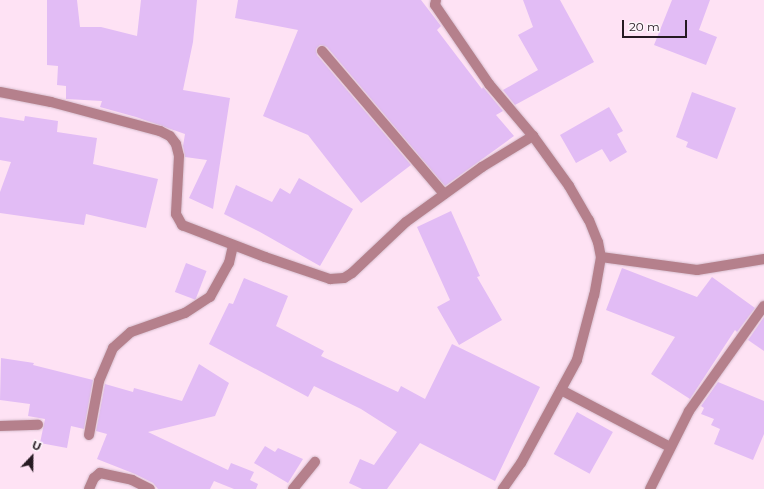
<!DOCTYPE html>
<style>
body{margin:0}
#map{position:relative;width:764px;height:489px;overflow:hidden;background:#fee2f4;font-family:Montserrat,sans-serif}
div>[style]{position:absolute}
[style*='--x']{left:calc(var(--x)*1px);top:calc(var(--y)*1px);width:calc(var(--w)*1px);rotate:calc(var(--a)*1deg)}
.building>*{inset:0;background:#e2bcf5;transform-origin:0 0}
.roads{filter:drop-shadow(0 0 1px #d7bece) drop-shadow(0 0 1px #d7bece)}
.minor>*{height:10px;margin:-5px;padding:0 5px;transform-origin:5px;border-radius:5px;background:#b5808c}
.tertiary>*{height:10px;margin:-5px;padding:0 5px;transform-origin:5px;border-radius:5px;background:#b5808c}
span{translate:-50% -50%;white-space:nowrap;text-align:center;line-height:1.15;-webkit-text-stroke:3px #fdf6fb;paint-order:stroke}
.north{position:absolute;left:12px;top:437px;width:40px;height:40px;-webkit-text-stroke:3px #fdf6fb;paint-order:stroke;rotate:22deg;font-size:11px;font-weight:700;line-height:16px;text-align:center;color:#261a22}
.north::after{content:'';display:block;margin:auto;width:14px;height:18px;background:#261a22;clip-path:polygon(50% 0,100% 100%,50% 72%,0 100%)}
.scale{position:absolute;left:622px;top:20px;width:65px;height:18px;box-sizing:border-box;border:2px solid #261a22;border-top:0;padding-left:5px;font-size:12px;line-height:14px;white-space:nowrap;color:#261a22;-webkit-text-stroke:3px #fdf6fb;paint-order:stroke}
</style>
<div id="map">
<div class="building">
<div style="clip-path:polygon(47px 0,77px 0,80px 27px,101px 27px,137px 36px,141px 0,197px 0,193px 42px,183px 90px,230px 98px,213px 209px,189px 198px,207px 160px,185px 157px,183px 146px,185px 134px,136px 117px,100px 107px,102px 101px,66px 99px,66px 86px,57px 85px,58px 66px,47px 65px)"></div>
<div style="clip-path:polygon(238px 0,421px 0,441px 26px,437px 30px,482px 89px,483px 87px,503px 111px,496px 115px,514px 136px,445px 186px,327px 47px,320px 45px,316px 49px,317px 55px,411px 165px,361px 203px,308px 135px,263px 116px,298px 30px,235px 18px)"></div>
<div style="clip-path:polygon(523px 0,560px 0,594px 62px,515px 105px,503px 90px,538px 70px,518px 35px,533px 27px)"></div>
<div style="clip-path:polygon(672px 0,710px 0,699px 30px,717px 37px,706px 65px,654px 45px)"></div>
<div style="clip-path:polygon(692px 92px,736px 108px,717px 159px,686px 147px,688px 142px,676px 137px)"></div>
<div style="clip-path:polygon(609px 107px,623px 131px,617px 134px,627px 152px,610px 162px,602px 149px,576px 163px,560px 135px)"></div>
<div style="clip-path:polygon(25px 116px,58px 121px,57px 132px,97px 138px,93px 164px,158px 179px,146px 228px,86px 214px,84px 225px,0 213px,0 192px,11px 162px,0 160px,0 117px,24px 121px)"></div>
<div style="clip-path:polygon(299px 178px,353px 209px,320px 266px,260px 232px,224px 214px,236px 185px,272px 202px,280px 188px,290px 194px)"></div>
<div style="clip-path:polygon(451px 211px,480px 276px,477px 277px,502px 320px,459px 345px,437px 307px,450px 300px,417px 227px)"></div>
<div style="left:186px;top:263px;width:22px;height:31px;rotate:21deg"></div>
<div style="clip-path:polygon(622px 268px,697px 297px,712px 277px,755px 308px,737px 332px,735px 330px,690px 399px,651px 374px,675px 337px,606px 310px)"></div>
<div style="clip-path:polygon(244px 278px,288px 296px,276px 326px,324px 351px,321px 356px,398px 392px,401px 386px,425px 399px,452px 344px,540px 387px,495px 481px,420px 443px,387px 489px,362px 489px,349px 483px,360px 459px,374px 465px,397px 432px,361px 409px,314px 386px,308px 397px,209px 344px,229px 303px,233px 304px)"></div>
<div style="clip-path:polygon(764px 317px,764px 351px,748px 340px)"></div>
<div style="clip-path:polygon(1px 358px,34px 363px,33px 365px,93px 380px,84px 429px,71px 426px,67px 448px,40px 443px,45px 419px,28px 416px,30px 404px,0 400px)"></div>
<div style="clip-path:polygon(199px 364px,229px 383px,215px 416px,148px 432px,228px 470px,231px 463px,254px 472px,250px 480px,258px 484px,256px 489px,234px 489px,214px 481px,210px 489px,158px 489px,153px 483px,135px 474px,97px 459px,107px 434px,96px 431px,105px 384px,133px 392px,134px 388px,182px 401px)"></div>
<div style="clip-path:polygon(718px 382px,764px 401px,764px 434px,753px 460px,714px 444px,720px 429px,711px 425px,714px 419px,701px 414px,704px 408px,701px 406px)"></div>
<div style="left:577px;top:412px;width:41px;height:48px;rotate:29deg"></div>
<div style="clip-path:polygon(265px 446px,275px 452px,278px 448px,303px 459px,288px 483px,254px 463px)"></div>
</div>
<div class="roads">
<div class="minor">
<div style="--x:322;--y:51;--w:188;--a:49.5"></div>
<div style="--x:0;--y:92;--w:52;--a:11.1"></div>
<div style="--x:51;--y:102;--w:113;--a:14.9"></div>
<div style="--x:160;--y:131;--w:11;--a:27"></div>
<div style="--x:170;--y:136;--w:10;--a:53"></div>
<div style="--x:176;--y:144;--w:12;--a:76"></div>
<div style="--x:179;--y:156;--w:58;--a:93"></div>
<div style="--x:176;--y:214;--w:13;--a:61"></div>
<div style="--x:182;--y:225;--w:89;--a:21.1"></div>
<div style="--x:265;--y:257;--w:69;--a:18.7"></div>
<div style="--x:330;--y:279;--w:14;--a:-4"></div>
<div style="--x:344;--y:278;--w:9;--a:-32"></div>
<div style="--x:352;--y:273;--w:74;--a:-43.4"></div>
<div style="--x:406;--y:222;--w:94;--a:-35.9"></div>
<div style="--x:482;--y:167;--w:60;--a:-31.3"></div>
<div style="--x:601;--y:257;--w:97;--a:7.7"></div>
<div style="--x:697;--y:270;--w:68;--a:-9.3"></div>
<div style="--x:561;--y:390;--w:123;--a:27.6"></div>
<div style="--x:0;--y:426;--w:38;--a:-2"></div>
<div style="--x:89;--y:435;--w:55;--a:-79.5"></div>
<div style="--x:99;--y:381;--w:36;--a:-67"></div>
<div style="--x:113;--y:348;--w:24;--a:-42"></div>
<div style="--x:131;--y:332;--w:57;--a:-19.4"></div>
<div style="--x:185;--y:313;--w:30;--a:-33"></div>
<div style="--x:210;--y:297;--w:39;--a:-61"></div>
<div style="--x:229;--y:263;--w:18;--a:-77"></div>
<div style="--x:89;--y:489;--w:12;--a:-66"></div>
<div style="--x:94;--y:478;--w:8;--a:-40"></div>
<div style="--x:100;--y:473;--w:33;--a:12"></div>
<div style="--x:132;--y:480;--w:20;--a:27"></div>
<div style="--x:293;--y:489;--w:35;--a:-51"></div>
<div style="--x:650;--y:489;--w:87;--a:-63.4"></div>
<div style="--x:689;--y:411;--w:129;--a:-54.5"></div>
</div>
<div class="tertiary">
<div style="--x:436;--y:0;--w:5;--a:101"></div>
<div style="--x:435;--y:5;--w:96;--a:55.6"></div>
<div style="--x:489;--y:84;--w:68;--a:49.8"></div>
<div style="--x:533;--y:136;--w:62;--a:54.2"></div>
<div style="--x:569;--y:186;--w:39;--a:60"></div>
<div style="--x:589;--y:220;--w:24;--a:68"></div>
<div style="--x:598;--y:242;--w:15;--a:79"></div>
<div style="--x:601;--y:257;--w:39;--a:100"></div>
<div style="--x:594;--y:295;--w:67;--a:104.7"></div>
<div style="--x:577;--y:360;--w:117;--a:118.5"></div>
<div style="--x:521;--y:463;--w:32;--a:125"></div>
</div>
</div>
<div class="north">U</div>
<div class="scale">20 m</div>
</div>
